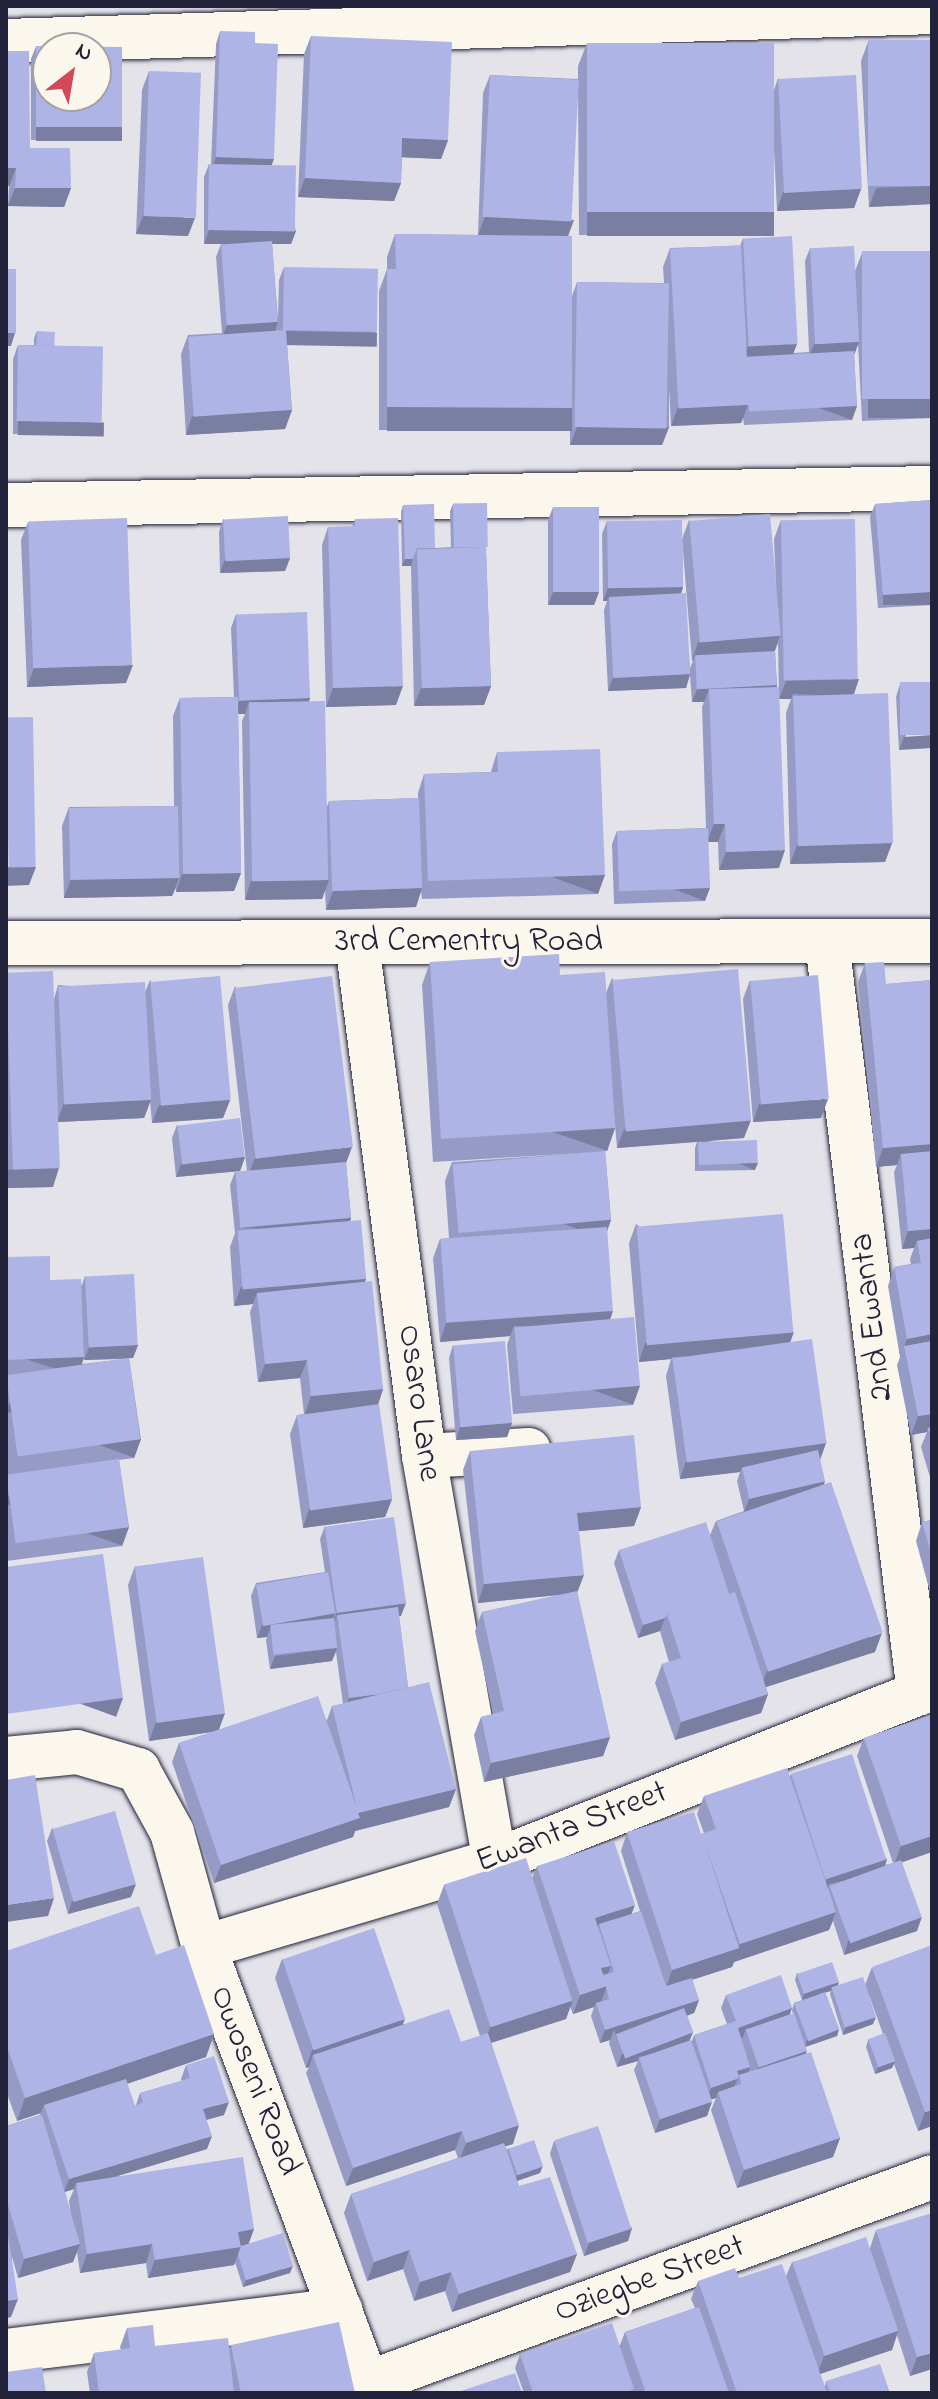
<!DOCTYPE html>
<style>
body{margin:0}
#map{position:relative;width:938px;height:2399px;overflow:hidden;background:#e4e3ea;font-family:"Indie Flower",sans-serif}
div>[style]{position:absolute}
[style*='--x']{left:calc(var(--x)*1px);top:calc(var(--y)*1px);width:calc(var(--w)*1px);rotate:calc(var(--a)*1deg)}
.roads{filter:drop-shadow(0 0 2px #22223b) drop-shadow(0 0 2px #22223b)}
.minor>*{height:44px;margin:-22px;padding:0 22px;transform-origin:22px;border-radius:22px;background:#fbf7ec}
.wall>*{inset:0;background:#969bc5}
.shaded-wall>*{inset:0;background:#7a7ea0;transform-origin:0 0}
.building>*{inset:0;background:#aeb4e5;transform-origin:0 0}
span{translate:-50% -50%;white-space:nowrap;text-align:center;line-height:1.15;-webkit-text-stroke:6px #fbf7ec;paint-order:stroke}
.street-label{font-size:34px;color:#22223b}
.frame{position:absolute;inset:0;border:8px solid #22223b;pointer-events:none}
.north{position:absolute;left:32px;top:32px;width:80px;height:80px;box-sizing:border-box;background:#fbf7ec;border:2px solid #a4a2a5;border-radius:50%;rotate:31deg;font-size:22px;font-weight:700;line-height:32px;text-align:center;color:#22223b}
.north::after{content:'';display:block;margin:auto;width:28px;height:36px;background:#d1495b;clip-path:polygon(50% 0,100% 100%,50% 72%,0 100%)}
</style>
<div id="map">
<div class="roads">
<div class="minor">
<div style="--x:6;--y:41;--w:926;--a:-1.79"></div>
<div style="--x:6;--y:505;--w:926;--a:-1.05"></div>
<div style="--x:827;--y:942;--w:757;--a:83.02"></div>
<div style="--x:6;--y:943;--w:926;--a:-0.12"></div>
<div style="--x:357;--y:943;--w:517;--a:82.56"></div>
<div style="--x:424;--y:1456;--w:411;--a:80.1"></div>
<div style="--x:424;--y:1456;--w:105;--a:-3.3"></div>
<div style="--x:6;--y:1759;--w:71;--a:-5.6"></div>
<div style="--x:77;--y:1752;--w:64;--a:16.4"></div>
<div style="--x:138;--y:1770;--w:71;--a:61.3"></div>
<div style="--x:172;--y:1832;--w:119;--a:74.5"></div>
<div style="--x:204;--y:1947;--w:476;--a:69.5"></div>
<div style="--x:204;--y:1947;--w:303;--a:-16.5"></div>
<div style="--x:495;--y:1861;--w:470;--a:-21.6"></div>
<div style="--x:6;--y:2351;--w:337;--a:-7"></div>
<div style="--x:368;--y:2383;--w:600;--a:-20.06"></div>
</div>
</div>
<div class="wall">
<div style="clip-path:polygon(220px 31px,255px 43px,272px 165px,296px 231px,291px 244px,272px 244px,278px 319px,279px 280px,284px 267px,377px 333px,372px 346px,287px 344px,292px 410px,285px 429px,186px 435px,181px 354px,188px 335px,222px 333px,216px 257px,221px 244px,226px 244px,204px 244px,204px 177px,209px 164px,211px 164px,216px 44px)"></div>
<div style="clip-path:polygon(311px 36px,448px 140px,441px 159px,402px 157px,401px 183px,394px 201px,298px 197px,304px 54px)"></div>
<div style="clip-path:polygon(932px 40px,932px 204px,869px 207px,861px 61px,868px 42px)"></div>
<div style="clip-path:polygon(587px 43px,774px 90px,778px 78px,861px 189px,854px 208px,777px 211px,774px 150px,765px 236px,579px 235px,578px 90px,568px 236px,572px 296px,577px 282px,664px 283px,663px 267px,670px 248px,740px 246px,743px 238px,794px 353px,809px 352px,805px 261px,810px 248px,855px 271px,862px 253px,932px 251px,932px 418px,862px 421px,858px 344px,854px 355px,857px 406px,852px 420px,744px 425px,743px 418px,741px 423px,671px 426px,669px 388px,669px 427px,662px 445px,570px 445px,570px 412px,563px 430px,379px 430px,379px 291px,387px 269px,387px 257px,395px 234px,478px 235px,483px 93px,490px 75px,578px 79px,578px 66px)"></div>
<div style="clip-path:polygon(36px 46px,122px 127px,117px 140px,31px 140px,31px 59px)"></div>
<div style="clip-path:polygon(6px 51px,30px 148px,71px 188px,64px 207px,8px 206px,9px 186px,6px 186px)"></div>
<div style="clip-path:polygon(149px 71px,188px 236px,136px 234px,142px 90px)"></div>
<div style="clip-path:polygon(37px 331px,55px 346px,99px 435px,13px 434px,13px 359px,18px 345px,34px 345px,34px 338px)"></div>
<div style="clip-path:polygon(932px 500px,932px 605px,878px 608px,870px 517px,875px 504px)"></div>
<div style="clip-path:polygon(453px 504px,486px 553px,491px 686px,484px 705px,414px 706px,411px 566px,402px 566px,401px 512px,403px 505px,435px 548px,451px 547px,450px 511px)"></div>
<div style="clip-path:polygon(553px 507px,599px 592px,594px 605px,548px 605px,548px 520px)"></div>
<div style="clip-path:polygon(223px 519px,290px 558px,285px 571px,220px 573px,219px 532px)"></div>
<div style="clip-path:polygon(355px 519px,396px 705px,326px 707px,322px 545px,328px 527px,352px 527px)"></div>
<div style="clip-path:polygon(evenodd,689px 520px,776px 587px,774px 539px,781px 520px,854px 693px,892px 843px,885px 862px,790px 864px,786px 713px,791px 699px,779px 699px,778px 643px,775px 651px,777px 685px,779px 868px,719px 870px,718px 842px,708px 842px,705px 901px,614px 904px,612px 844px,617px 831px,706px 828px,702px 707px,704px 702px,692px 702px,690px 675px,686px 688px,608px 691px,604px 610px,607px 601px,603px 601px,602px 534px,607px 521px,682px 539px,689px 520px,682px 539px,692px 661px,693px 661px,690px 668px,681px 593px,683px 587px,682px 539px)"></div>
<div style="clip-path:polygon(28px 522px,126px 683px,27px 687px,21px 540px)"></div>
<div style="clip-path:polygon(236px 614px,310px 698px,309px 702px,327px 807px,329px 801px,418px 798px,418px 793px,424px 774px,491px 772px,497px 752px,598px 894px,422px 899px,421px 891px,416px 907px,326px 910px,325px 889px,322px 899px,245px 900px,242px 721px,245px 714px,238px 714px,241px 873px,234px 891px,176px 892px,176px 888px,172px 896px,64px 898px,62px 826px,69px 807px,174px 806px,173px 716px,180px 698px,234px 697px,231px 628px)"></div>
<div style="clip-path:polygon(932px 682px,899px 750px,896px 697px,900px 684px)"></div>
<div style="clip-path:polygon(430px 962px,560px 975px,606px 993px,612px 978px,744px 1138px,710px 1141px,755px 1170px,695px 1171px,695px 1148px,697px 1142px,617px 1148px,612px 1089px,615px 1128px,607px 1151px,605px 1151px,611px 1220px,607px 1231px,610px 1319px,633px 1405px,513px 1414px,507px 1345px,510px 1336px,440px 1342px,433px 1258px,440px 1239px,449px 1238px,445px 1181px,452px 1162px,598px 1152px,433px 1162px,422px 985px)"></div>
<div style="clip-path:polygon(865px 963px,886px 984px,932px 980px,932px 1484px,921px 1447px,927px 1432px,911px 1435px,897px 1365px,900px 1357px,888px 1286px,894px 1267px,911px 1264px,910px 1259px,914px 1248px,902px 1249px,894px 1172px,897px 1165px,876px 1167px,858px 982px)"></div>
<div style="clip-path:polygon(6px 973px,54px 999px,58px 985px,145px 992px,150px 980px,230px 1100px,223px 1118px,152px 1123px,150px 1101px,144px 1118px,58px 1122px,53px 1187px,6px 1188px)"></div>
<div style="clip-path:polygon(750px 980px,821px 1118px,753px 1122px,743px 999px)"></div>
<div style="clip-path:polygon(235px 986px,346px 1163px,351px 1218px,350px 1221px,366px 1279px,365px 1282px,383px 1389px,378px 1404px,392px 1499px,385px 1517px,303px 1528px,290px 1434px,297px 1415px,304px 1414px,300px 1378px,258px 1382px,250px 1312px,253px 1304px,234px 1306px,230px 1247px,235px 1233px,230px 1185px,235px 1172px,247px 1171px,228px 1005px)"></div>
<div style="clip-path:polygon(177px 1125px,245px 1157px,240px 1171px,176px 1177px,172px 1138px)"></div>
<div style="clip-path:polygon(636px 1224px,790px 1342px,826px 1443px,820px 1460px,824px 1484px,875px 1652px,766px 1687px,768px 1694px,761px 1713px,675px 1740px,655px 1683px,662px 1664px,669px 1662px,660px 1631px,638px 1638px,614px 1563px,619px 1550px,710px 1535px,716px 1521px,744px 1511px,737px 1481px,740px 1472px,680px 1479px,666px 1376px,671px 1359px,639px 1362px,629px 1243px)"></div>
<div style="clip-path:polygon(evenodd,6px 1257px,50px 1280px,82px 1285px,85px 1276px,138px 1345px,133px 1358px,129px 1358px,141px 1439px,134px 1458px,119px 1460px,129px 1527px,122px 1546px,6px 1561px,6px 1257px,84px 1357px,84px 1360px,125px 1359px,82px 1364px,84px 1357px)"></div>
<div style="clip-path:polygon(453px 1345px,512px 1423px,507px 1437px,456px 1440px,449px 1358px)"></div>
<div style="clip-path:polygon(470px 1451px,641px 1507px,634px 1526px,579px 1531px,577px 1592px,610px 1737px,603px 1756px,484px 1782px,474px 1735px,481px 1717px,493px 1714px,475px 1631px,482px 1612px,559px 1595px,478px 1603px,463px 1470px)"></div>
<div style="clip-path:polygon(932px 1520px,932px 1599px,916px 1541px,922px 1522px)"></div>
<div style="clip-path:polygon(325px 1526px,401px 1616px,399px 1616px,408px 1687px,456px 1789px,449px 1807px,355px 1831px,353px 1837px,214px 1883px,172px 1762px,179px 1743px,212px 1732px,149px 1741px,128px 1585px,135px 1566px,225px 1713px,219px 1730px,327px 1720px,332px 1706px,343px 1704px,336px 1652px,332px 1661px,270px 1669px,266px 1640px,267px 1637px,257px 1638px,251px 1596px,256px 1583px,325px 1572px,320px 1539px)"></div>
<div style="clip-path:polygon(932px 1715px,932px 1852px,902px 1862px,917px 1931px,844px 1955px,833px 1921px,829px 1930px,734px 1962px,732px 1967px,692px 1980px,699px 2000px,694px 2013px,687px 2016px,693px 2032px,689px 2041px,692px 2041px,694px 2035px,727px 2024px,721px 2008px,726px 1995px,792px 2008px,790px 2014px,793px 2014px,792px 2010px,794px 2003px,820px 1994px,802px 2000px,795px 1980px,797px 1973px,838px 1985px,865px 1985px,872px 1967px,932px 2126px,918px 2131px,894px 2064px,892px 2068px,875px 2074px,866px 2047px,868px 2040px,883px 2034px,869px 1995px,873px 2024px,843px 2035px,830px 1994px,831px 1991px,825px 1992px,839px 2029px,837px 2036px,805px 2047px,806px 2054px,840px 2138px,833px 2157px,737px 2188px,711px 2110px,716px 2098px,711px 2099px,707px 2116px,655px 2133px,634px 2070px,638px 2061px,617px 2067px,609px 2043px,610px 2040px,600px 2043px,591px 2016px,594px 2007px,573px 2014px,570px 2006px,566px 2019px,491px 2043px,513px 2144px,505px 2146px,507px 2150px,508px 2148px,540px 2173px,517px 2181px,519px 2186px,577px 2254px,570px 2272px,452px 2312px,445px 2291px,414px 2301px,403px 2269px,367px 2281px,344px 2213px,351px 2194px,458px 2158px,455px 2150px,346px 2186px,306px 2073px,309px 2067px,306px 2068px,275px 1978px,282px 1959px,403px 2024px,461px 2042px,480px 2036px,437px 1904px,444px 1885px,532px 1878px,537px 1866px,631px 1914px,640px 1911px,621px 1851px,627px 1832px,701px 1834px,704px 1833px,697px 1814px,704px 1796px,790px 1776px,791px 1774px,887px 1859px,885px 1865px,893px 1863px,857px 1756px,864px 1738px)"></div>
<div style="clip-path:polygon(52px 1828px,131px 1897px,68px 1914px,47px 1841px)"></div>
<div style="clip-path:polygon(evenodd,6px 1951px,156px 1955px,214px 2034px,206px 2057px,127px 2084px,135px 2106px,136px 2105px,140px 2093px,182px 2081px,181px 2079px,186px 2065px,224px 2115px,206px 2120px,207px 2149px,118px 2176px,254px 2229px,249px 2243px,290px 2273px,243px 2287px,235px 2262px,234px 2265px,148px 2278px,146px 2263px,80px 2273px,77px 2252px,73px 2262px,18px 2278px,12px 2257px,11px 2317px,6px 2318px,6px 2126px,40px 2115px,41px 2113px,17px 2121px,6px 2091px,6px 1951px,74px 2189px,69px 2201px,71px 2214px,65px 2192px,74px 2189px)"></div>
<div style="clip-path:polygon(554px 2141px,632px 2228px,628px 2241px,584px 2256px,550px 2154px)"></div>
<div style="clip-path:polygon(876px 2230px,932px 2369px,910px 2376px,897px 2335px,892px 2350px,820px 2374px,825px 2387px,826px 2381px,890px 2393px,524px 2393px,515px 2368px,520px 2354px,620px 2345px,625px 2332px,695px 2308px,691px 2299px,698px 2281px,786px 2276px,792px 2262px,870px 2248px)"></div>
<div style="clip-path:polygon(127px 2328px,155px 2346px,229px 2350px,231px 2345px,355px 2393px,90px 2393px,87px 2372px,94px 2353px,121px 2350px,120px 2347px)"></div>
</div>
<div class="shaded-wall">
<div style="left:36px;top:127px;width:86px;height:14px"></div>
<div style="clip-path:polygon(402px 138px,448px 140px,441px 159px,396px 157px)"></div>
<div style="clip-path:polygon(216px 157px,274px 159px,269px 172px,211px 170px)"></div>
<div style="clip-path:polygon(6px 168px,16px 168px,9px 186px,6px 186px)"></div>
<div style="clip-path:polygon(305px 178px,401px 183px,394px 201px,298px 197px)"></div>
<div style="clip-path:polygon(932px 186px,932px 204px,869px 207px,876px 188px)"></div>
<div style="clip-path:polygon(15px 188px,71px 188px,64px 207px,8px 206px)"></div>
<div style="clip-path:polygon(861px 189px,854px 208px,777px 211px,783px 192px)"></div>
<div style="left:587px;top:212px;width:187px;height:24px"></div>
<div style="clip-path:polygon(143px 216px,195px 218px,188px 236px,136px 234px)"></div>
<div style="clip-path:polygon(485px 217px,574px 220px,567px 239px,478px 235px)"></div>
<div style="clip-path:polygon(209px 230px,296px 231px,291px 244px,204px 244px)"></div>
<div style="clip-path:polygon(278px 322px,274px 335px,222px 338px,227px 325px)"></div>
<div style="left:282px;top:331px;width:95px;height:14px;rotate:1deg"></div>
<div style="clip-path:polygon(6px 333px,15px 333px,11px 346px,6px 346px)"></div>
<div style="clip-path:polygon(859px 342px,854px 355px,809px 357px,814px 344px)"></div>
<div style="clip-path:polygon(797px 344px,792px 357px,743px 359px,748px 346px)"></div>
<div style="left:932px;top:399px;width:19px;height:64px;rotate:90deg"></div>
<div style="clip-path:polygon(748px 405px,741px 423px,671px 426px,678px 407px)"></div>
<div style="left:857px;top:406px;width:15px;height:109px;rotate:110deg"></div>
<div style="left:387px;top:407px;width:185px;height:24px"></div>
<div style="clip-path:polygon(292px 410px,285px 429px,186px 435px,192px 416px)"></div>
<div style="left:18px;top:421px;width:86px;height:14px;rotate:1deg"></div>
<div style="clip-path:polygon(577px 427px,669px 427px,662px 445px,570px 445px)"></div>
<div style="clip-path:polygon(290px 558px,285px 571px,220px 573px,225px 559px)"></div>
<div style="clip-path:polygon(405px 559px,413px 559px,411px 566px,402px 566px)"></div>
<div style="clip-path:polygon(683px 587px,679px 600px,609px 597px,607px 601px,603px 601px,608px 588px)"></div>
<div style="clip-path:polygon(553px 592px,599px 592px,594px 605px,548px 605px)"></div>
<div style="left:932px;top:592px;width:13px;height:49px;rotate:90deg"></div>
<div style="clip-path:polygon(780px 636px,773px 655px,695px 656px,692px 661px,698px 642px)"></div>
<div style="clip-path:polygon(133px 665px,126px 683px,27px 687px,34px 668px)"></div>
<div style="clip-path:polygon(690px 674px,686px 688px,608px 691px,613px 678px)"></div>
<div style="clip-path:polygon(859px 679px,853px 697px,793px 694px,791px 699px,779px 699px,786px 681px)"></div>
<div style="clip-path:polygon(777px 685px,772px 698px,709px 689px,704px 702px,692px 702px,697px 689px)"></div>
<div style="clip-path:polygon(403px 686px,396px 705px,326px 707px,333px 688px)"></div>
<div style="clip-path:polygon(491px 686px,484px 705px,414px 706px,421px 688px)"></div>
<div style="clip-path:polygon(310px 698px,305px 712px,249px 702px,245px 714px,234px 714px,239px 701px)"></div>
<div style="clip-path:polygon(932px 735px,932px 748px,899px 750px,904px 737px)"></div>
<div style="clip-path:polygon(714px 824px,725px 824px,718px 842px,707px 842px)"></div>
<div style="clip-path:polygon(892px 843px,885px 862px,790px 864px,797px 845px)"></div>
<div style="clip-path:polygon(785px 850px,779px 868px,719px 870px,726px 852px)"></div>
<div style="clip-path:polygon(6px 867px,36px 867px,29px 885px,6px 886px)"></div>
<div style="clip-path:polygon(241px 873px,234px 891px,176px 892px,182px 874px)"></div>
<div style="left:605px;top:875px;width:20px;height:177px;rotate:110deg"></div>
<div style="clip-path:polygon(179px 878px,172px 896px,64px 898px,71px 879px)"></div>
<div style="clip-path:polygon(329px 880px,322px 899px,245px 900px,251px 881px)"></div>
<div style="clip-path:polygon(422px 888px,416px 907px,326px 910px,333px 891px)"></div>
<div style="left:710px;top:888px;width:14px;height:91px;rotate:111deg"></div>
<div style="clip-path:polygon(828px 1099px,821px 1118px,753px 1122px,759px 1104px)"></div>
<div style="clip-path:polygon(151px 1100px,144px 1118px,57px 1122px,64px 1103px)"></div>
<div style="clip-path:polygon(230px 1100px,223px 1118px,152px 1123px,159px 1105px)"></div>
<div style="clip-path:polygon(751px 1120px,744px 1138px,617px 1148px,624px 1129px)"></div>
<div style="left:615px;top:1128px;width:24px;height:174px;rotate:109deg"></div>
<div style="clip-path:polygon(932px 1144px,932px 1162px,901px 1154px,897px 1165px,876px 1167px,883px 1148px)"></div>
<div style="clip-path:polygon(352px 1147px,345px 1166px,248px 1176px,255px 1158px)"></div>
<div style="clip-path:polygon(245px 1157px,240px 1171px,176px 1177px,181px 1164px)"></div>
<div style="left:758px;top:1163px;width:8px;height:60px;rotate:113deg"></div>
<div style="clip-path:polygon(59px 1168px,53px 1187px,6px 1188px,6px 1170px)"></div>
<div style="clip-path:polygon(351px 1218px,347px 1231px,241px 1228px)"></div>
<div style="left:611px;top:1220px;width:20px;height:154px;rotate:110deg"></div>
<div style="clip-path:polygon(932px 1229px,932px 1247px,917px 1241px,914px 1248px,902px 1249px,908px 1231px)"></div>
<div style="clip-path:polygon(366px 1279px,359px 1297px,257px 1293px,253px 1304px,234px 1306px,241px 1287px)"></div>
<div style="clip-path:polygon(613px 1311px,607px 1329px,514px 1326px,510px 1336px,440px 1342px,446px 1323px)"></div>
<div style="clip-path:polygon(794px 1332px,787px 1351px,672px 1357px,671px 1359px,639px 1362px,645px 1343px)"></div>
<div style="clip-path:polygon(932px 1334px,932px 1352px,904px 1347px,907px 1339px)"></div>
<div style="clip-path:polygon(138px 1345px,133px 1358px,84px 1360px,89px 1347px)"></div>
<div style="left:84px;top:1357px;width:20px;height:78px;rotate:108deg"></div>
<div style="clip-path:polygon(307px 1360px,300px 1378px,258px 1382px,265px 1364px)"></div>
<div style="left:640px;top:1386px;width:20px;height:120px;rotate:110deg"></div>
<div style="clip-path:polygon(383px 1389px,377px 1408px,305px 1414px,311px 1396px)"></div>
<div style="clip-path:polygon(932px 1414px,932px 1431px,928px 1428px,927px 1432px,911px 1435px,918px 1416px)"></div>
<div style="clip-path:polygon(512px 1423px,507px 1437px,456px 1440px,460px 1427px)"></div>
<div style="left:141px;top:1439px;width:20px;height:136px;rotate:110deg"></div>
<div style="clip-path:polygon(826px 1443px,819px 1462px,742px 1468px,740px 1472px,680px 1479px,686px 1461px)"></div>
<div style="clip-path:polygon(825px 1481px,821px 1495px,744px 1512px,749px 1499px)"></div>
<div style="clip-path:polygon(392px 1499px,385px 1517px,303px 1528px,309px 1509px)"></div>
<div style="clip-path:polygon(641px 1507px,634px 1526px,570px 1532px,577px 1513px)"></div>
<div style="left:129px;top:1527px;width:20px;height:124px;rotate:110deg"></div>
<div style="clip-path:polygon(584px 1575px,577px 1593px,478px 1603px,484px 1584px)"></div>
<div style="clip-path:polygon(406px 1603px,401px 1616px,338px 1624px,337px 1615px,333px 1625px,332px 1625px,337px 1612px)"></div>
<div style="clip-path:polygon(335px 1613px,330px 1627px,271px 1626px,267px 1637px,257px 1638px,262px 1625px)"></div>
<div style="clip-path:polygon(665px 1618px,660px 1631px,638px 1638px,643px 1625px)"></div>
<div style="clip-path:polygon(882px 1633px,875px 1652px,760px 1689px,767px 1671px)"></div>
<div style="clip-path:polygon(337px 1648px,332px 1661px,270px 1669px,275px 1656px)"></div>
<div style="clip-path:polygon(409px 1691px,344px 1711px,349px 1698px)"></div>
<div style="clip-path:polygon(768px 1694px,761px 1713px,675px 1740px,681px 1722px)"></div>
<div style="left:123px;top:1698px;width:20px;height:118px;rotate:110deg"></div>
<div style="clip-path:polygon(225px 1713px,218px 1731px,149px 1741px,156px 1722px)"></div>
<div style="clip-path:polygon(610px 1737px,603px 1756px,484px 1782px,491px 1763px)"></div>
<div style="clip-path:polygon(456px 1789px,449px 1807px,355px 1831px,353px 1837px,214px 1883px,221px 1865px,358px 1813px)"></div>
<div style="clip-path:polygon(932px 1836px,932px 1852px,894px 1865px,901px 1846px)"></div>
<div style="clip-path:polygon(887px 1859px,883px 1872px,829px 1884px,827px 1891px,822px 1892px,827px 1879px)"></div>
<div style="clip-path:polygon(136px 1884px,131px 1897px,68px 1914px,72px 1901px)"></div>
<div style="clip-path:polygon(54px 1898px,48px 1916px,6px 1922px,6px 1905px)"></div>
<div style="clip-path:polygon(635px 1905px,628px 1923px,599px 1924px,595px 1934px,595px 1918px)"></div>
<div style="clip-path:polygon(836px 1912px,829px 1930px,734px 1962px,732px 1967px,666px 1988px,672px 1970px,739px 1948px,740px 1944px)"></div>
<div style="clip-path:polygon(922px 1917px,917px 1931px,844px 1955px,848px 1941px)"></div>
<div style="clip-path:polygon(611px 1966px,604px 1983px,601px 1968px)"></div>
<div style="clip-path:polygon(839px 1982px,837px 1989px,832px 1987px,831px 1991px,802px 2000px,804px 1993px)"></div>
<div style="clip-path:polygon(607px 1986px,600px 2005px,596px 2003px,594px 2007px,573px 2014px,580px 1995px)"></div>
<div style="clip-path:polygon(573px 2000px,566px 2019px,484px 2045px,490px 2027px)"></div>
<div style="clip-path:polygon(699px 2000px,694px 2013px,617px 2038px,614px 2030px,610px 2040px,600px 2043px,605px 2030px)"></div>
<div style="clip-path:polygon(792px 2008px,787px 2021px,746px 2029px,743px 2037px,733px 2041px,738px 2028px)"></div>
<div style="clip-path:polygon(876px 2017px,873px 2024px,843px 2035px,845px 2028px)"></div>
<div style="clip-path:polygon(405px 2019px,398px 2037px,313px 2055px,309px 2067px,306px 2068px,312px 2050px)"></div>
<div style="clip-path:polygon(839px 2029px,837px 2036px,805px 2047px,807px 2040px)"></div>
<div style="clip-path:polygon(693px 2032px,688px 2045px,639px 2057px,638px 2061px,617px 2067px,622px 2054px)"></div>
<div style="clip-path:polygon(214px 2034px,206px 2057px,46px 2111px,44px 2105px,41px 2113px,17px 2121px,25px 2098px)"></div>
<div style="clip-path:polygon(807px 2051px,802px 2065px,753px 2080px,758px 2067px)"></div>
<div style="clip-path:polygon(895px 2061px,892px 2068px,875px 2074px,878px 2067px)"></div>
<div style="clip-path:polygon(750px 2067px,746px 2080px,739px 2075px,732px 2092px,718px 2092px,716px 2098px,706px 2101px,711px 2088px,737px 2071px)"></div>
<div style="clip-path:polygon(229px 2102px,224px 2115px,198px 2122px,203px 2109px)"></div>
<div style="clip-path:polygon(712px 2102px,707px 2116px,655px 2133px,660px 2119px)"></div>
<div style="clip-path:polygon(932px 2110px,932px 2126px,918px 2131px,925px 2112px)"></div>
<div style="clip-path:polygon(519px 2125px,513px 2144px,459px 2161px,466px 2143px)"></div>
<div style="clip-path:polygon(462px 2131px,455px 2150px,346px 2186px,353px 2168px)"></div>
<div style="clip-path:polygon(212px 2136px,207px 2149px,77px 2188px,76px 2183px,74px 2189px,64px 2192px,69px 2179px)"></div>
<div style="clip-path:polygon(840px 2138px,833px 2157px,737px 2188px,744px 2170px)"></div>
<div style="clip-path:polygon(543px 2166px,540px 2173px,514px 2182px,517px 2175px)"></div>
<div style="clip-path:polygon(632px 2228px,628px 2241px,584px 2256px,589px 2243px)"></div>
<div style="clip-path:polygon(254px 2229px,247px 2247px,240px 2249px,234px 2265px,148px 2278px,155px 2260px,238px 2232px)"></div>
<div style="clip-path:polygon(80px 2244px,73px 2262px,18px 2278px,24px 2259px)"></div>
<div style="clip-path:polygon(152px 2244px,146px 2263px,80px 2273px,87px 2254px)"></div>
<div style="clip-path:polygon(409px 2250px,403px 2269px,367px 2281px,374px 2262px)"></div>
<div style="clip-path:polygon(577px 2254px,570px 2272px,452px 2312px,459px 2294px)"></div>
<div style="clip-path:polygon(293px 2266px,290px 2273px,243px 2287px,246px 2280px)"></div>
<div style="clip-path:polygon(451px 2272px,445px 2291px,414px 2301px,420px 2282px)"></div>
<div style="clip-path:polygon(18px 2299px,11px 2317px,6px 2318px,6px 2301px)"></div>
<div style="clip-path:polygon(898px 2331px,892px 2350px,817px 2375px,824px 2356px)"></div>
<div style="clip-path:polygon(932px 2353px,932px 2369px,910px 2376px,917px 2357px)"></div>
</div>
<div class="building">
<div style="clip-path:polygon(220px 31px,255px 32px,255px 43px,278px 44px,274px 159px,216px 157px)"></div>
<div style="clip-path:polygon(311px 36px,452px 42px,448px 140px,402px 138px,401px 183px,305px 178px)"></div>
<div style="left:932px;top:40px;width:146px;height:64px;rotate:90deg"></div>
<div style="left:587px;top:43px;width:187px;height:169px"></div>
<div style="clip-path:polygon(evenodd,36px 46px,122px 47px,122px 127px,36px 127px,36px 46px,48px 48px,96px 48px,96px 96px,48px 96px,48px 48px)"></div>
<div style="clip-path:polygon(6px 51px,29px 51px,30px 148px,70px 148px,71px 188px,15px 188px,16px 168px,6px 168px)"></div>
<div style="left:149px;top:71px;width:52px;height:145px;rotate:2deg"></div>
<div style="left:490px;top:75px;width:89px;height:142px;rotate:3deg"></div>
<div style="left:856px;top:75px;width:114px;height:78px;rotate:87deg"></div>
<div style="left:209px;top:164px;width:87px;height:66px;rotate:1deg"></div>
<div style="clip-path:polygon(395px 234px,572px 236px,572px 408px,387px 407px,387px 269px,396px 269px)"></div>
<div style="left:792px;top:236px;width:108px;height:49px;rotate:87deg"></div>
<div style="left:272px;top:241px;width:81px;height:51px;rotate:86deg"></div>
<div style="left:741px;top:245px;width:160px;height:71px;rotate:87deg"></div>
<div style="left:854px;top:246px;width:96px;height:44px;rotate:87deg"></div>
<div style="left:932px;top:251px;width:148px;height:70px;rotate:90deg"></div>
<div style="left:284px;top:267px;width:94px;height:63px;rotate:1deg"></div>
<div style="left:6px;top:269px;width:10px;height:64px"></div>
<div style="left:577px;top:282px;width:92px;height:145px;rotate:1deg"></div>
<div style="left:286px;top:330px;width:80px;height:98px;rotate:86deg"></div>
<div style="left:37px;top:331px;width:18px;height:14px;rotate:3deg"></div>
<div style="left:18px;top:345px;width:85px;height:76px;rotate:1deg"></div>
<div style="left:854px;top:351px;width:55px;height:108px;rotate:87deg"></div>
<div style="clip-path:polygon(932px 500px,932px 592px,883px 595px,875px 504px)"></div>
<div style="left:487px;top:503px;width:44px;height:34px;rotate:89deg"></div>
<div style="clip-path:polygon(434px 504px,435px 548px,417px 548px,413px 559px,405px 559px,403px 505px)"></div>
<div style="left:553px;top:507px;width:46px;height:85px"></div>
<div style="left:770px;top:514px;width:122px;height:81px;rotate:85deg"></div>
<div style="left:288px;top:516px;width:42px;height:65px;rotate:87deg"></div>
<div style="left:127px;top:518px;width:147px;height:99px;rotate:88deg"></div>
<div style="clip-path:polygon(398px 518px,403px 686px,333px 688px,328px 527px,355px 526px,355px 519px)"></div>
<div style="left:855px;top:519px;width:160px;height:74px;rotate:89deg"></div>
<div style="left:682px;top:520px;width:67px;height:75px;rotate:89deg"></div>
<div style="left:486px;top:547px;width:139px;height:69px;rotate:88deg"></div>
<div style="left:686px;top:593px;width:81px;height:77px;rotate:87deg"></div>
<div style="left:307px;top:612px;width:86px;height:71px;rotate:88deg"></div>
<div style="left:775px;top:651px;width:34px;height:80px;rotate:87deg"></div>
<div style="left:932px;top:682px;width:53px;height:32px;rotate:90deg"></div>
<div style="clip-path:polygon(779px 687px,785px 850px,726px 852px,725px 824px,714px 824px,709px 689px)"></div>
<div style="left:888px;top:693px;width:150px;height:95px;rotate:88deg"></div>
<div style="left:238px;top:697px;width:176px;height:58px;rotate:89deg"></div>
<div style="left:325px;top:701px;width:179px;height:76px;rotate:89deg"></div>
<div style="left:33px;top:717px;width:150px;height:27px;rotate:89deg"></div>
<div style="clip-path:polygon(600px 749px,605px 875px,428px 881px,424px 774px,498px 772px,497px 752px)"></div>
<div style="left:419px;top:798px;width:90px;height:90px;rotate:88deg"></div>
<div style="left:178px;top:806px;width:72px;height:109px;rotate:89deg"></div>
<div style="left:708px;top:828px;width:60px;height:91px;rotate:88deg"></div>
<div style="clip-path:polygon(559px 954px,560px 975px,605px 972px,615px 1128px,441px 1139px,430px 962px)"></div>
<div style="clip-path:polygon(884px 962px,886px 984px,932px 980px,932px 1144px,883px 1148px,865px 963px)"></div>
<div style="left:738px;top:969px;width:152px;height:126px;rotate:85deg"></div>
<div style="left:53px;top:971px;width:197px;height:47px;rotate:88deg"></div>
<div style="left:818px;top:975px;width:124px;height:68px;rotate:85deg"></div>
<div style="left:220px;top:976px;width:124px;height:70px;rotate:85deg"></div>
<div style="left:332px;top:976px;width:172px;height:98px;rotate:83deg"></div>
<div style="left:145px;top:982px;width:118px;height:87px;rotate:87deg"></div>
<div style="left:240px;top:1118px;width:39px;height:63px;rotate:83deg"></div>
<div style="left:757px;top:1140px;width:23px;height:59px;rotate:88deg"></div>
<div style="left:605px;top:1151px;width:69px;height:153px;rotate:85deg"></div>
<div style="clip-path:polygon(932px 1151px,932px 1229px,908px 1231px,901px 1154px)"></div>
<div style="left:346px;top:1162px;width:56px;height:111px;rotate:85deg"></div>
<div style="left:783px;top:1214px;width:119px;height:147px;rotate:85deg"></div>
<div style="left:361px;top:1220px;width:59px;height:124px;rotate:85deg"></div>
<div style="left:607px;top:1227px;width:84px;height:167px;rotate:86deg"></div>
<div style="clip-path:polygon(932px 1238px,932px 1334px,907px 1339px,894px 1267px,921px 1263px,917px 1241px)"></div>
<div style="clip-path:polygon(50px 1256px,50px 1280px,81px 1279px,84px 1357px,6px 1360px,6px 1257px)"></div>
<div style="left:134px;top:1274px;width:71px;height:49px;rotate:87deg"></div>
<div style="clip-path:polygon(372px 1281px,383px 1389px,311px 1396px,307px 1360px,265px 1364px,257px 1293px)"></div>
<div style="left:634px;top:1317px;width:69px;height:120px;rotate:85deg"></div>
<div style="left:812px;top:1339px;width:105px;height:141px;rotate:82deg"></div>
<div style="left:505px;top:1341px;width:82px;height:52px;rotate:85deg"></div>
<div style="clip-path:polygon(932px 1341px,932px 1414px,918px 1416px,904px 1346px)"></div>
<div style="left:129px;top:1358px;width:82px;height:124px;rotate:82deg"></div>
<div style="left:379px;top:1404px;width:96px;height:83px;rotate:82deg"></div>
<div style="clip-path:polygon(932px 1427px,932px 1441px,928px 1428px)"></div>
<div style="clip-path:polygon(634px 1435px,641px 1507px,577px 1513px,584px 1575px,484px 1584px,470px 1451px)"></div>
<div style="left:818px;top:1450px;width:32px;height:78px;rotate:77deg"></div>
<div style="left:119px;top:1459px;width:69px;height:114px;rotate:82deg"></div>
<div style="left:831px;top:1482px;width:159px;height:121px;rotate:71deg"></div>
<div style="left:394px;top:1517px;width:87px;height:70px;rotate:82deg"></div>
<div style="clip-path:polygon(932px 1520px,932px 1556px,922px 1522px)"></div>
<div style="clip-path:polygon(706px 1522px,729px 1594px,667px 1614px,665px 1618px,643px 1625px,619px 1550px)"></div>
<div style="clip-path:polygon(103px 1554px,123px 1698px,6px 1714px,6px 1567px)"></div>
<div style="left:203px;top:1557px;width:158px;height:69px;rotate:82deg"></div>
<div style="left:328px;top:1572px;width:42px;height:73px;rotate:80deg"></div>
<div style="clip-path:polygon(577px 1591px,610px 1737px,491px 1763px,481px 1717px,504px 1711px,482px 1612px)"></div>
<div style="clip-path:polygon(735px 1592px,768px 1694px,681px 1722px,662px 1664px,681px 1658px,667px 1614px)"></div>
<div style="clip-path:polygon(398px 1607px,408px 1687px,379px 1694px,349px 1698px,337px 1615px)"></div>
<div style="left:334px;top:1618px;width:30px;height:64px;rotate:84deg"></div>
<div style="clip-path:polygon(429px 1682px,456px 1789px,358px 1813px,360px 1818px,221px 1865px,179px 1743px,318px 1696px,357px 1808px,332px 1706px)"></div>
<div style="clip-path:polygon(932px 1715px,932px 1836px,901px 1846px,864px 1738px)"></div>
<div style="left:852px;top:1754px;width:111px;height:64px;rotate:72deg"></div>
<div style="clip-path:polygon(787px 1768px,836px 1912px,740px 1944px,703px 1839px,739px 1948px,672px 1970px,627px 1832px,694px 1812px,701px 1834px,716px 1829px,704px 1796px)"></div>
<div style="clip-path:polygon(35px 1775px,54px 1898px,6px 1905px,6px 1780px)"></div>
<div style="left:115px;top:1811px;width:76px;height:65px;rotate:74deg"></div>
<div style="clip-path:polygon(614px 1841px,635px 1905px,595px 1918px,611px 1966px,601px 1968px,607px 1986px,580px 1995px,537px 1866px)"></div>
<div style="left:526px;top:1858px;width:150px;height:86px;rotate:72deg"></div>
<div style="left:901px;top:1860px;width:61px;height:76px;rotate:70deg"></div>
<div style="clip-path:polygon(139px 1906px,156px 1955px,184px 1945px,214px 2034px,25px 2098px,6px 2044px,6px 1951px)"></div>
<div style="clip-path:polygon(641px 1911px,666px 1986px,692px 1978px,699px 2000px,605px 2030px,596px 2003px,609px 1999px,603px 1975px,614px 1972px,599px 1924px)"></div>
<div style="left:374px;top:1928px;width:96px;height:97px;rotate:71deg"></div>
<div style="clip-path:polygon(932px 1945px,932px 2110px,925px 2112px,872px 1967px)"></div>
<div style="left:832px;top:1962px;width:21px;height:37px;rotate:71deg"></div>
<div style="clip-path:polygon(781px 1975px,792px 2008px,738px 2028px,750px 2067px,737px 2071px,739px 2076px,737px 2079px,711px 2088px,694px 2035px,736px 2021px,726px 1995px)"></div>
<div style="left:863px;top:1977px;width:42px;height:33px;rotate:72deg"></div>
<div style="left:825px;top:1992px;width:40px;height:33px;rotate:69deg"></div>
<div style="left:684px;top:2008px;width:26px;height:73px;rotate:69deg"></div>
<div style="clip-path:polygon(449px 2009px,461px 2042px,488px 2033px,519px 2125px,466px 2143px,462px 2131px,353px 2168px,313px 2055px)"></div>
<div style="left:794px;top:2013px;width:40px;height:51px;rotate:71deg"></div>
<div style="left:885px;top:2033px;width:30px;height:18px;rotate:70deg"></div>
<div style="left:691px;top:2040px;width:65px;height:55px;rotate:71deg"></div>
<div style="clip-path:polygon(811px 2052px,840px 2138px,744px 2170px,718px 2092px,741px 2084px,739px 2075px)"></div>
<div style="clip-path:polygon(214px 2056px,229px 2102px,203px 2109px,212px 2136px,69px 2179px,44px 2105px,126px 2079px,135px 2106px,143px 2102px,140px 2093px,190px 2078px,186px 2065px)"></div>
<div style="clip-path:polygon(42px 2115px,80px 2244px,24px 2259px,6px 2198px,6px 2126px)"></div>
<div style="left:598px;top:2126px;width:108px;height:46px;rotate:72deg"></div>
<div style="left:534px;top:2140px;width:28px;height:27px;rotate:71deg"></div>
<div style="clip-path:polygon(504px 2143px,519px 2186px,550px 2177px,577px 2254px,459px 2294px,451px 2272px,420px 2282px,409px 2250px,374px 2262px,351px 2194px)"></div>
<div style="clip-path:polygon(243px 2157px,254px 2229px,238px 2232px,241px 2247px,155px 2260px,152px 2244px,87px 2254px,76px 2183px)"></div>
<div style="clip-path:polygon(932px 2213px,932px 2353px,917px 2357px,876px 2230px)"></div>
<div style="clip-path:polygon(6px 2223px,18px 2299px,6px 2301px)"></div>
<div style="clip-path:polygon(283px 2233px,293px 2266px,246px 2280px,238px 2255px,241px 2246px)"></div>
<div style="left:866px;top:2237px;width:99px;height:78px;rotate:71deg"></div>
<div style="clip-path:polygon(782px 2264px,827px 2393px,737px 2393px,698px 2281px,735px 2268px,739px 2278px)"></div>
<div style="clip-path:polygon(699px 2307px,729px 2393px,646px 2393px,625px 2332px)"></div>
<div style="clip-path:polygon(339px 2322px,355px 2393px,241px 2393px,231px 2345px)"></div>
<div style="clip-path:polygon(612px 2323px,634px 2389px,622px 2393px,533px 2393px,520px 2354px)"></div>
<div style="clip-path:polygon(153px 2325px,155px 2346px,228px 2338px,234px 2393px,99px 2393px,94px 2353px,130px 2348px,127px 2328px)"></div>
<div style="clip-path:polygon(880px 2364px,890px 2393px,830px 2393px,826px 2381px)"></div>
<div style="clip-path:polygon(42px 2367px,46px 2393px,6px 2393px,6px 2372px)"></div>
<div style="clip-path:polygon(515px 2373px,522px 2393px,455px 2393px)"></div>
</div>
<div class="street-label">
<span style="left:469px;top:943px">3rd Cementry Road</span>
<span style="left:873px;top:1317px;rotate:-97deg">2nd Ewanta</span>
<span style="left:418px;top:1403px;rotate:82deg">Osaro Lane</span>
<span style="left:572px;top:1828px;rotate:-21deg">Ewanta Street</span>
<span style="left:254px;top:2081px;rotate:69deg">Owoseni Road</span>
<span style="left:650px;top:2280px;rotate:-20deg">Oziegbe Street</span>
</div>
<div class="frame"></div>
<div class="north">N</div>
</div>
